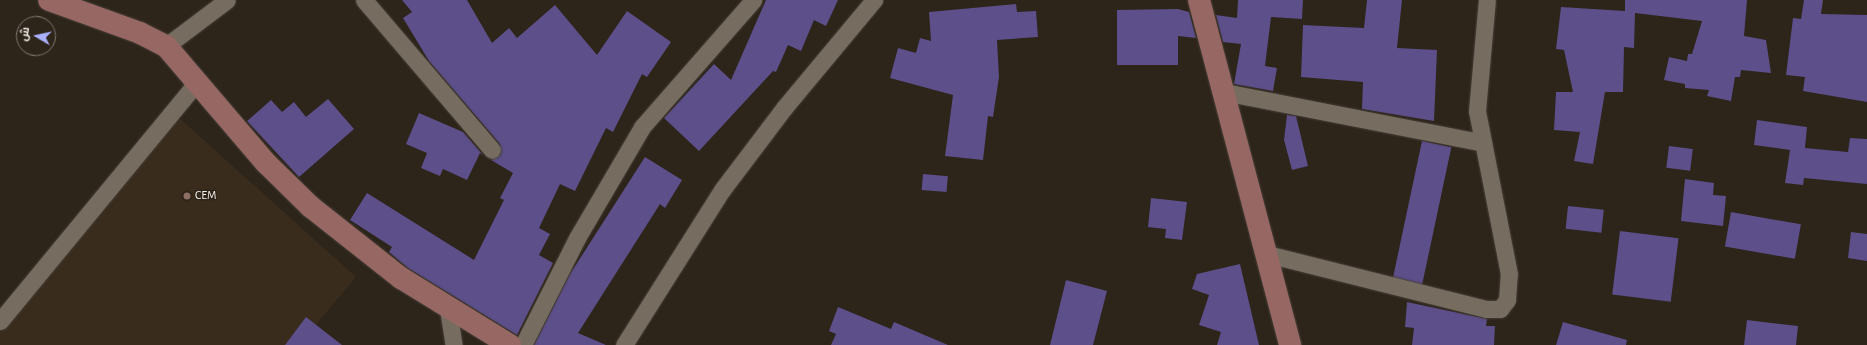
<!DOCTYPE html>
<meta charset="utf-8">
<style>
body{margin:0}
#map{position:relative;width:1867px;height:345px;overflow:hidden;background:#2d241a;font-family:"Alegreya Sans",Cairo,sans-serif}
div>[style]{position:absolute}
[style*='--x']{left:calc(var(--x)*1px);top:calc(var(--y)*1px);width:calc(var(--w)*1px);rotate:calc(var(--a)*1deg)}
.built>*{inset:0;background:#392c1d}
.building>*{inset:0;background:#5c4f8a;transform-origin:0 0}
.roads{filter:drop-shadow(0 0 1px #463f37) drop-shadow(0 0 1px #463f37)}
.street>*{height:17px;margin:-8.5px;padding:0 8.5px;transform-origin:8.5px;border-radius:8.5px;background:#766c60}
.secondary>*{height:22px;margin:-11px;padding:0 11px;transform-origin:11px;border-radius:11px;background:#976763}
.dots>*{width:11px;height:11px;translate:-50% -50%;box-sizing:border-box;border:2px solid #2d241a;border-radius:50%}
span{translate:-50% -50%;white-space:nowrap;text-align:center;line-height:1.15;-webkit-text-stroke:3px #2d241a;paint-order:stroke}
.poi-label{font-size:12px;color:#f6f1ea}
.left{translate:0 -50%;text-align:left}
.north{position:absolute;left:16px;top:16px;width:40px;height:40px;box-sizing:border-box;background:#2d241a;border:1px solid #7d766d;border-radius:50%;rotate:279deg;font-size:11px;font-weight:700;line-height:16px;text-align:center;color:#f6f1ea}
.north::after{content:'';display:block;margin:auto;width:14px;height:18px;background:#aab0fb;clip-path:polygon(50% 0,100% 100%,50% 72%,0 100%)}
</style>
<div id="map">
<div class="built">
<div style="clip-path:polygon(176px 115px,356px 277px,299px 345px,0 345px,0 328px)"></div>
</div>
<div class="building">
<div style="clip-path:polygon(402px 0,467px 0,492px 43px,509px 28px,517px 38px,555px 5px,597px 55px,627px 11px,671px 42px,647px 77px,642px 74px,613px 132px,606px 128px,575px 191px,560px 184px,539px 228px,550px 234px,539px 255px,553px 263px,517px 335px,408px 268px,389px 252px,392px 247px,350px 220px,367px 193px,474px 260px,504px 200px,500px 198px,513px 173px,491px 160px,501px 154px,500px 144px,429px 61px,403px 18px,412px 12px)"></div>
<div style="clip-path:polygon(766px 0,838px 0,826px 26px,814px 20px,801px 51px,788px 45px,776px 72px,773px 71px,699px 151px,664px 118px,714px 64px,731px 80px)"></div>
<div style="clip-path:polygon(1238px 0,1303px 0,1302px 19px,1271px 17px,1265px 66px,1277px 68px,1273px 91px,1234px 84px,1241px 44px,1223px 42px,1216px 15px,1237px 18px)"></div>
<div style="clip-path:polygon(1367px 0,1402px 0,1397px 48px,1437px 50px,1434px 121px,1362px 109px,1363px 82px,1301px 77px,1303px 25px,1364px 28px)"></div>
<div style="clip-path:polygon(1625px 0,1747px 0,1744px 36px,1766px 40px,1771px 73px,1741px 70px,1740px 77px,1735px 77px,1731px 101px,1707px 96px,1709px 90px,1685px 88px,1685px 84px,1664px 80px,1669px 57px,1687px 61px,1688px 54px,1692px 54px,1702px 21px,1635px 13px,1634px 48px,1624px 47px,1623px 92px,1605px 92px,1593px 164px,1574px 161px,1580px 132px,1554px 130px,1556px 92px,1573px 92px,1564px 50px,1556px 49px,1561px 7px,1625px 11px)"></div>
<div style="clip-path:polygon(1804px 0,1823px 0,1821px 14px,1867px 15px,1867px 102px,1803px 91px,1805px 77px,1786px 75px,1793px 18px,1801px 19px)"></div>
<div style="clip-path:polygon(1016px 4px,1017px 12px,1036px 11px,1038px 37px,997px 40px,999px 77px,993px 117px,988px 116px,983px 160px,945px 156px,953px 95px,890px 78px,898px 48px,916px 53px,920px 38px,931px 41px,929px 12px)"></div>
<div style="clip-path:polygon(1178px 9px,1189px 12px,1196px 38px,1178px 36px,1178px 65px,1117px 65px,1117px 10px)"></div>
<div style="clip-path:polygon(328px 99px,354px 129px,299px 177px,247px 121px,271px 100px,282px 112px,294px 102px,306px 117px)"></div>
<div style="clip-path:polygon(419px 113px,463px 132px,483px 155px,480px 153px,467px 180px,443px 169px,440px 176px,421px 168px,427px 153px,406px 144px)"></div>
<div style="clip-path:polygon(1287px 115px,1296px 116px,1308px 166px,1292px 170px,1284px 140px)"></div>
<div style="clip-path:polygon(1757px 120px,1807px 127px,1805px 148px,1848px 152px,1850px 138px,1867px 139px,1867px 184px,1804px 178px,1803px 185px,1785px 183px,1790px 150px,1754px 145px)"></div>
<div style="left:1422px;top:141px;width:30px;height:143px;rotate:12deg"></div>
<div style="left:1669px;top:146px;width:24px;height:22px;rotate:7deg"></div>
<div style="clip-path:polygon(645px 157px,682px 180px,665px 208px,660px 204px,578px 333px,606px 345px,534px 345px,570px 274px)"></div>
<div style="left:923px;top:174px;width:25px;height:16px;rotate:5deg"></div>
<div style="clip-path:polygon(1685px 179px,1714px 183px,1713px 195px,1726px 196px,1723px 226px,1681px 221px)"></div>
<div style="clip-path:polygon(1151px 198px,1187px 202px,1182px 240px,1165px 238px,1166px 229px,1148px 227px)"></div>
<div style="left:1568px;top:206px;width:36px;height:23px;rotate:6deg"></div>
<div style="left:1731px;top:212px;width:71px;height:35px;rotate:10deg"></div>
<div style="left:1620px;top:231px;width:59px;height:64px;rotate:7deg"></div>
<div style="clip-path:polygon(1851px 232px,1867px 234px,1867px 261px,1848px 258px)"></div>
<div style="clip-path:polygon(1240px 264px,1259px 345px,1217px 345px,1221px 332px,1199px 325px,1209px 295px,1192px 289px,1197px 274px)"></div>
<div style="clip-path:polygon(1066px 280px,1107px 291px,1093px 345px,1050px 345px)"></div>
<div style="clip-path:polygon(1407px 302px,1487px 319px,1486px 326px,1495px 326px,1494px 345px,1412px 345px,1414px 328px,1405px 327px)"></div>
<div style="clip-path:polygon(838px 307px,891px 329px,894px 322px,948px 345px,831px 345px,836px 334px,829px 331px)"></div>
<div style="clip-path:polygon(306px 317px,342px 345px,285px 345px)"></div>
<div style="clip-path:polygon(1747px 320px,1798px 326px,1796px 345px,1744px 345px)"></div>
<div style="clip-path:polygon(1563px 322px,1627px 340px,1626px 345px,1556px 345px)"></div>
</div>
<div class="roads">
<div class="street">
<div style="--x:364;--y:0;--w:197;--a:49.5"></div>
<div style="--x:166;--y:46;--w:76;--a:-37"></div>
<div style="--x:1224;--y:92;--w:264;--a:11.1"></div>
<div style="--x:1267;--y:254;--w:226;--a:14.1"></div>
<div style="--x:1486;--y:309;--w:14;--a:0"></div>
<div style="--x:1500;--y:309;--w:11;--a:-52"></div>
<div style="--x:1507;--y:300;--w:26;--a:-86"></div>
<div style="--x:1509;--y:274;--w:166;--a:-101.1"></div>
<div style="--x:1477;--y:111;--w:111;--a:-84.9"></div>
<div style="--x:448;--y:309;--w:36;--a:81"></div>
<div style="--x:0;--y:321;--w:310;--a:-50.5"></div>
<div style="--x:523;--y:345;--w:120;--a:-63.2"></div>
<div style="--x:577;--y:238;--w:129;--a:-59.6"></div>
<div style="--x:642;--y:127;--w:169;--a:-48.8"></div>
<div style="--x:624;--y:345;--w:183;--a:-57.7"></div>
<div style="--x:722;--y:190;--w:103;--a:-52.9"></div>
<div style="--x:784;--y:108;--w:141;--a:-50.2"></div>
</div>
<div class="secondary">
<div style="--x:49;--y:0;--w:97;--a:19.9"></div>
<div style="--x:140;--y:33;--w:29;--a:27"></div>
<div style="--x:166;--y:46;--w:154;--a:49.5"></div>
<div style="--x:266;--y:163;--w:63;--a:44.4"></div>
<div style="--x:311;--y:207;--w:115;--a:38.3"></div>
<div style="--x:401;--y:278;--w:128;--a:31.6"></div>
<div style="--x:1199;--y:0;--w:357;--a:75.2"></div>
</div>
</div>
<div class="dots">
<div style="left:187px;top:196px;background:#8d6e63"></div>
</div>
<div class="poi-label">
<span class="left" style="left:195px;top:196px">CEM</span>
</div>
<div class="north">ش</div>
</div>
